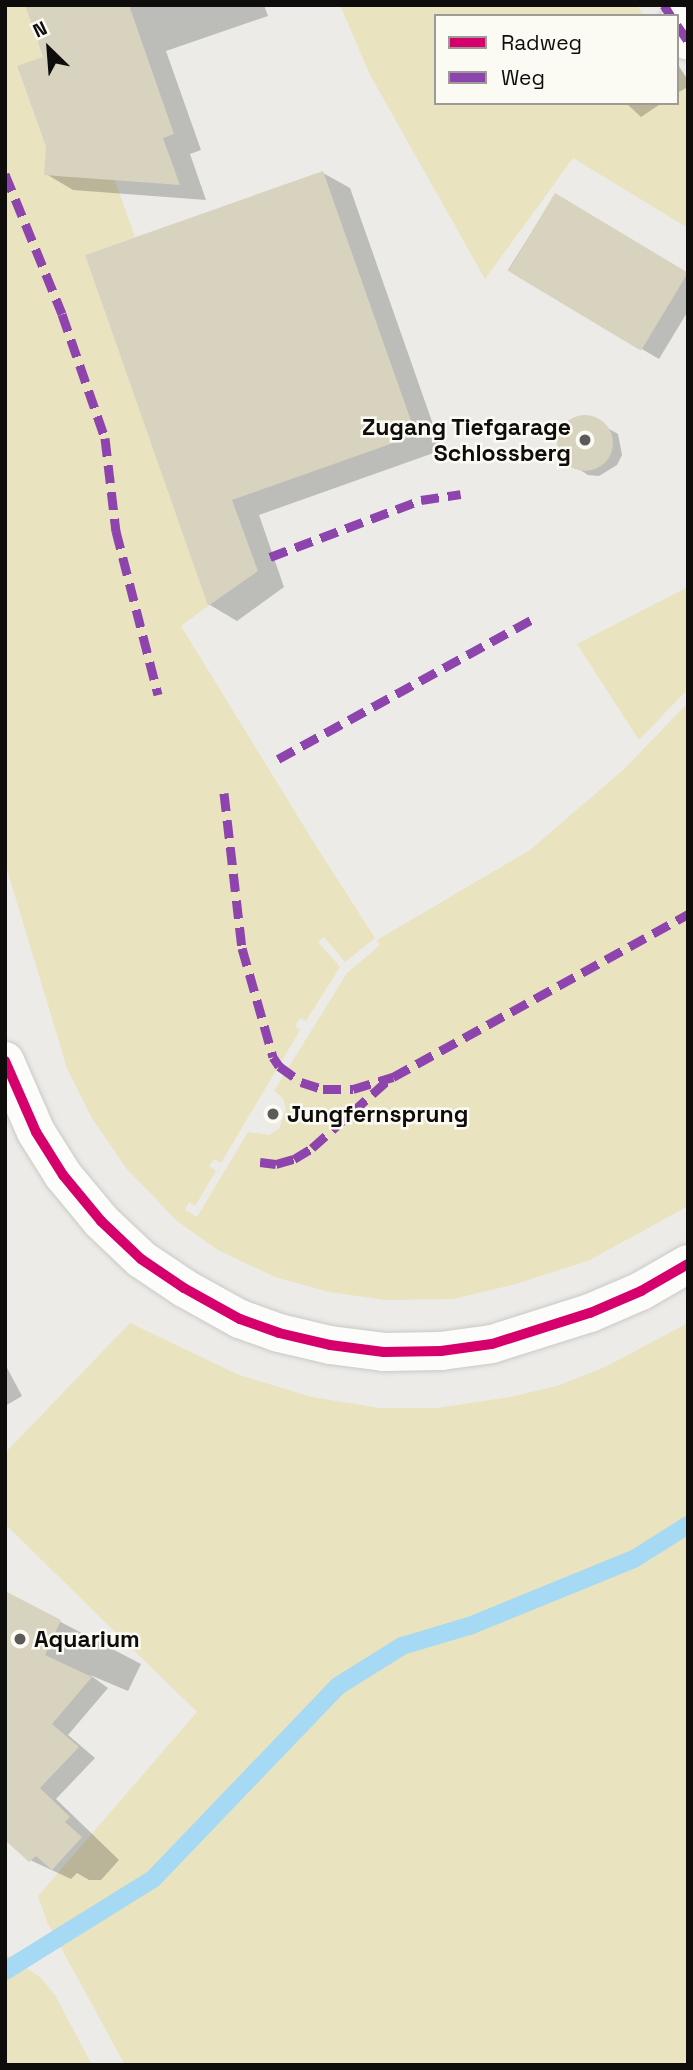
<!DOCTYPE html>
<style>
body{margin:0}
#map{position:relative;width:693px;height:2070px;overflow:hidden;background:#ecebe7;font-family:"Space Grotesk",sans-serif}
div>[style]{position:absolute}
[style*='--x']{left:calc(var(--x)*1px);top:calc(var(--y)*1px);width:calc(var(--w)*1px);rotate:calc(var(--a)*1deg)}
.green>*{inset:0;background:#e9e3bf}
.shadow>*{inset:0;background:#0003}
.stream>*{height:18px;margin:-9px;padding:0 9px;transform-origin:9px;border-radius:9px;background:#a5d9f4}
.building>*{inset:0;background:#d7d3bf;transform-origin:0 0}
.round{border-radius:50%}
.roads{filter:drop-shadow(0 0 2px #cac9c7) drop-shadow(0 0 2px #cac9c7)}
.minor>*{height:38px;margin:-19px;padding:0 19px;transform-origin:19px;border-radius:19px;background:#fcfcfb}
.secondary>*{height:38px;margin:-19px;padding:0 19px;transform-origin:19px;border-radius:19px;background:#fcfcfb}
.quiet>*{height:9px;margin-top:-4.5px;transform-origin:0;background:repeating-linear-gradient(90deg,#8e44ad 0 18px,transparent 0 27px)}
.cycleway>*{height:10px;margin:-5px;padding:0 5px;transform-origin:5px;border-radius:5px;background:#d6006c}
.dots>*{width:19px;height:19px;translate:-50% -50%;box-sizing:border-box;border:4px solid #fbfaf3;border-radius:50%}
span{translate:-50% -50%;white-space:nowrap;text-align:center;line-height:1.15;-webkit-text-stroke:5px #fbfaf3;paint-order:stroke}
.poi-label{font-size:23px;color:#0e0d0b;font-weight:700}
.right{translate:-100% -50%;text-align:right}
.left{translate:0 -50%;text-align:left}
.frame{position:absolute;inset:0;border:7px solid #0e0d0b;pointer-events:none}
.legend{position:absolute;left:434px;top:14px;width:245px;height:91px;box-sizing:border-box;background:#fbfaf3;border:2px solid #9c9b96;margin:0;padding:9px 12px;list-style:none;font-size:21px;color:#0e0d0b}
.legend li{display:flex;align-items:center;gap:14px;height:35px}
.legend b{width:35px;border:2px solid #9c9b96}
.north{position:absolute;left:14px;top:14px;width:70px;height:70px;-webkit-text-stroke:5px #fbfaf3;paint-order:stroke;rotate:335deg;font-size:19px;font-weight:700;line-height:28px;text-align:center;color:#0e0d0b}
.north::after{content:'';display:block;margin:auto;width:24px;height:32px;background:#0e0d0b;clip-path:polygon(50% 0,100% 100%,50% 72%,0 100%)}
</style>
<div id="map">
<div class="green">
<div style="clip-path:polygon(5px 5px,25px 5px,43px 57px,17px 67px,46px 147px,45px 164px,56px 176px,73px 177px,85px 165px,107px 158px,135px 237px,85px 255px,208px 606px,181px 626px,316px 846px,375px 938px,345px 962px,324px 937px,318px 942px,340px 967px,306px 1021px,300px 1018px,295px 1026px,300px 1030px,221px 1163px,214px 1159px,209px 1166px,216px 1171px,195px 1206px,189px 1202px,185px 1210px,197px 1217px,248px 1132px,269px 1135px,279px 1129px,286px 1109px,283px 1098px,274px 1091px,347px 973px,380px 945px,377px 940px,530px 850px,623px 770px,688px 703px,688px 1206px,590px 1260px,516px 1284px,453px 1299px,385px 1300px,329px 1292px,275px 1277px,218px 1250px,177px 1221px,126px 1168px,92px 1118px,67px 1068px,5px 863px)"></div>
<div style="clip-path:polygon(340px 5px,637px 5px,644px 16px,436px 16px,436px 103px,677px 103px,677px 65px,688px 80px,688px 228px,573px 158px,485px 279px,370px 75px)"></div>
<div style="clip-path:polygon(688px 587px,688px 689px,639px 740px,577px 644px)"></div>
<div style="clip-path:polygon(130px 1323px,239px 1375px,312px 1397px,379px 1408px,437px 1408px,510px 1397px,557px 1386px,605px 1367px,688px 1323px,688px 2065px,125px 2065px,47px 1922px,38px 1896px,197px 1712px,5px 1524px,5px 1453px)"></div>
<div style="clip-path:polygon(5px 1954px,40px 1977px,55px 1995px,92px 2065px,5px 2065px)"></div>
</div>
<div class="shadow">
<div style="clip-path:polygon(27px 5px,264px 5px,268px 16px,166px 51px,201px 150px,190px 154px,206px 200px,73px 190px,46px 174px,46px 58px)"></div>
<div style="clip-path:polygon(677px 63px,688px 80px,688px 87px,677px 93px)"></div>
<div style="clip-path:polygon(626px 103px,662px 103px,641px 117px)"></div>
<div style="clip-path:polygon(323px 173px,350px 188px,442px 450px,259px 515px,284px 587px,237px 621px,210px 605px,87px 256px)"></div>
<div style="clip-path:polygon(555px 195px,688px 274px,688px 311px,659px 359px,508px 270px)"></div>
<div style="clip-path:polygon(588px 417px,618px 434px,622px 455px,617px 465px,599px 476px,588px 475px,577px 468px,561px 454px,561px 432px,567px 424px)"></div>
<div style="clip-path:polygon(5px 1364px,22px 1396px,5px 1406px)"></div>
<div style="clip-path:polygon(9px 1595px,141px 1664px,128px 1691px,90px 1675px,108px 1688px,68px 1735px,95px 1758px,56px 1799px,119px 1860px,101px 1880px,89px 1880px,77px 1873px,71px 1879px,30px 1860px)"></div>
</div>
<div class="stream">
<div style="--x:5;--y:1971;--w:174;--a:-31.9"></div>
<div style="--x:153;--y:1879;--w:267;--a:-46.2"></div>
<div style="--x:338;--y:1686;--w:75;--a:-32"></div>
<div style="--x:402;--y:1646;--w:73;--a:-16.7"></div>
<div style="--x:472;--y:1625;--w:175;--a:-22.2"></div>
<div style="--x:634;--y:1559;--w:64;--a:-32.2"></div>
</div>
<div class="building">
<div style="clip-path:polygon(25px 5px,129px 5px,174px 134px,163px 138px,180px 185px,44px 175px,46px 147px,17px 66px,43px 57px)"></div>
<div style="clip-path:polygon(323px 171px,416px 435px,232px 500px,258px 571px,208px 606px,85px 255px)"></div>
<div style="left:555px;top:193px;width:155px;height:91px;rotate:31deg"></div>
<div class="round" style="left:557px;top:415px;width:56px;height:56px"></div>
<div style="clip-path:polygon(5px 1591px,61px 1620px,45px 1655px,92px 1677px,52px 1724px,79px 1747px,40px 1788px,70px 1817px,65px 1822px,82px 1837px,52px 1870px,36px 1856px,29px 1862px,5px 1840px)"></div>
</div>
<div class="roads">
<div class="minor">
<div style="--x:677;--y:25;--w:19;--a:55"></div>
</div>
<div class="secondary">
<div style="--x:5;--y:1061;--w:77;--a:66.4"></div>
<div style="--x:36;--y:1132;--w:51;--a:57.9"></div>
<div style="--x:63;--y:1175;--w:60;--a:50.4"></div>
<div style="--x:101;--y:1221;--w:55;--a:43.5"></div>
<div style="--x:141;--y:1259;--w:52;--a:34"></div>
<div style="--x:184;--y:1288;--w:64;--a:29"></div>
<div style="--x:240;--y:1319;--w:41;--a:19.7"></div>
<div style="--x:279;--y:1333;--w:52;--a:13.2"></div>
<div style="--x:330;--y:1345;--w:54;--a:7.4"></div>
<div style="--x:384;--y:1352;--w:57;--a:-1"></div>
<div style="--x:441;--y:1351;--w:51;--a:-7.8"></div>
<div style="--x:492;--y:1344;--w:103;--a:-17.6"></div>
<div style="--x:590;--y:1313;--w:56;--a:-23.3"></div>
<div style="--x:641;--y:1291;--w:54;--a:-29.9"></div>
</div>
</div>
<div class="quiet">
<div style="--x:664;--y:5;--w:13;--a:58"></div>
<div style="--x:677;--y:25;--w:19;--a:55"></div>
<div style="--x:5;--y:174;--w:151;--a:67.8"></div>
<div style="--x:62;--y:314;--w:131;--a:70.9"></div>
<div style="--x:105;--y:438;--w:94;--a:83.3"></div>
<div style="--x:116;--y:531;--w:169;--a:75.6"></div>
<div style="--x:270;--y:557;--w:161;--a:-20.7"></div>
<div style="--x:421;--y:500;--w:40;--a:-8.5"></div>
<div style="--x:278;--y:759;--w:293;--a:-28.8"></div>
<div style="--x:224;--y:793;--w:156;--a:83.4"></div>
<div style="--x:242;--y:948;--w:113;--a:74.1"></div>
<div style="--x:273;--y:1057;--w:11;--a:56"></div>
<div style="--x:279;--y:1066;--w:27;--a:36"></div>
<div style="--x:301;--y:1082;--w:23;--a:18"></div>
<div style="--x:323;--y:1089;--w:30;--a:0"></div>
<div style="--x:353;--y:1089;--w:42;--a:-16.7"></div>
<div style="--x:393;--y:1077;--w:337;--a:-28.9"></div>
<div style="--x:260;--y:1162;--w:16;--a:7"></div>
<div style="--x:276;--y:1164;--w:19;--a:-16"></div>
<div style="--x:294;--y:1159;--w:21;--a:-31"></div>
<div style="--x:312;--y:1148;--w:101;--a:-41.8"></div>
</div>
<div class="cycleway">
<div style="--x:5;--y:1061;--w:77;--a:66.4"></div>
<div style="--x:36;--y:1132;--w:51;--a:57.9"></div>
<div style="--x:63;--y:1175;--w:60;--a:50.4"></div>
<div style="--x:101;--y:1221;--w:55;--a:43.5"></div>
<div style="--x:141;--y:1259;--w:52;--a:34"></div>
<div style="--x:184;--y:1288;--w:64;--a:29"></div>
<div style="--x:240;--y:1319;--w:41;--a:19.7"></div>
<div style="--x:279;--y:1333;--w:52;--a:13.2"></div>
<div style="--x:330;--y:1345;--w:54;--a:7.4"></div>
<div style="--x:384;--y:1352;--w:57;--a:-1"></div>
<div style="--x:441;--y:1351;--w:51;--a:-7.8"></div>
<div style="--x:492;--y:1344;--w:103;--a:-17.6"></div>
<div style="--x:590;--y:1313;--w:56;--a:-23.3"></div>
<div style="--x:641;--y:1291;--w:54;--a:-29.9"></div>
</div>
<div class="dots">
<div style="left:585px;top:440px;background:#5c5b58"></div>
<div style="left:273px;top:1114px;background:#5c5b58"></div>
<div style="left:20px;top:1639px;background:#5c5b58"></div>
</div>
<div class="poi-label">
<span class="right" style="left:571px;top:440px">Zugang Tiefgarage<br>Schlossberg</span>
<span class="left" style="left:287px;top:1114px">Jungfernsprung</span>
<span class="left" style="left:34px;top:1639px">Aquarium</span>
</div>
<div class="frame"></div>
<ul class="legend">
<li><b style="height:9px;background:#d6006c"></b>Radweg</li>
<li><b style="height:9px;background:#8e44ad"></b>Weg</li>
</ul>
<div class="north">N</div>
</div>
